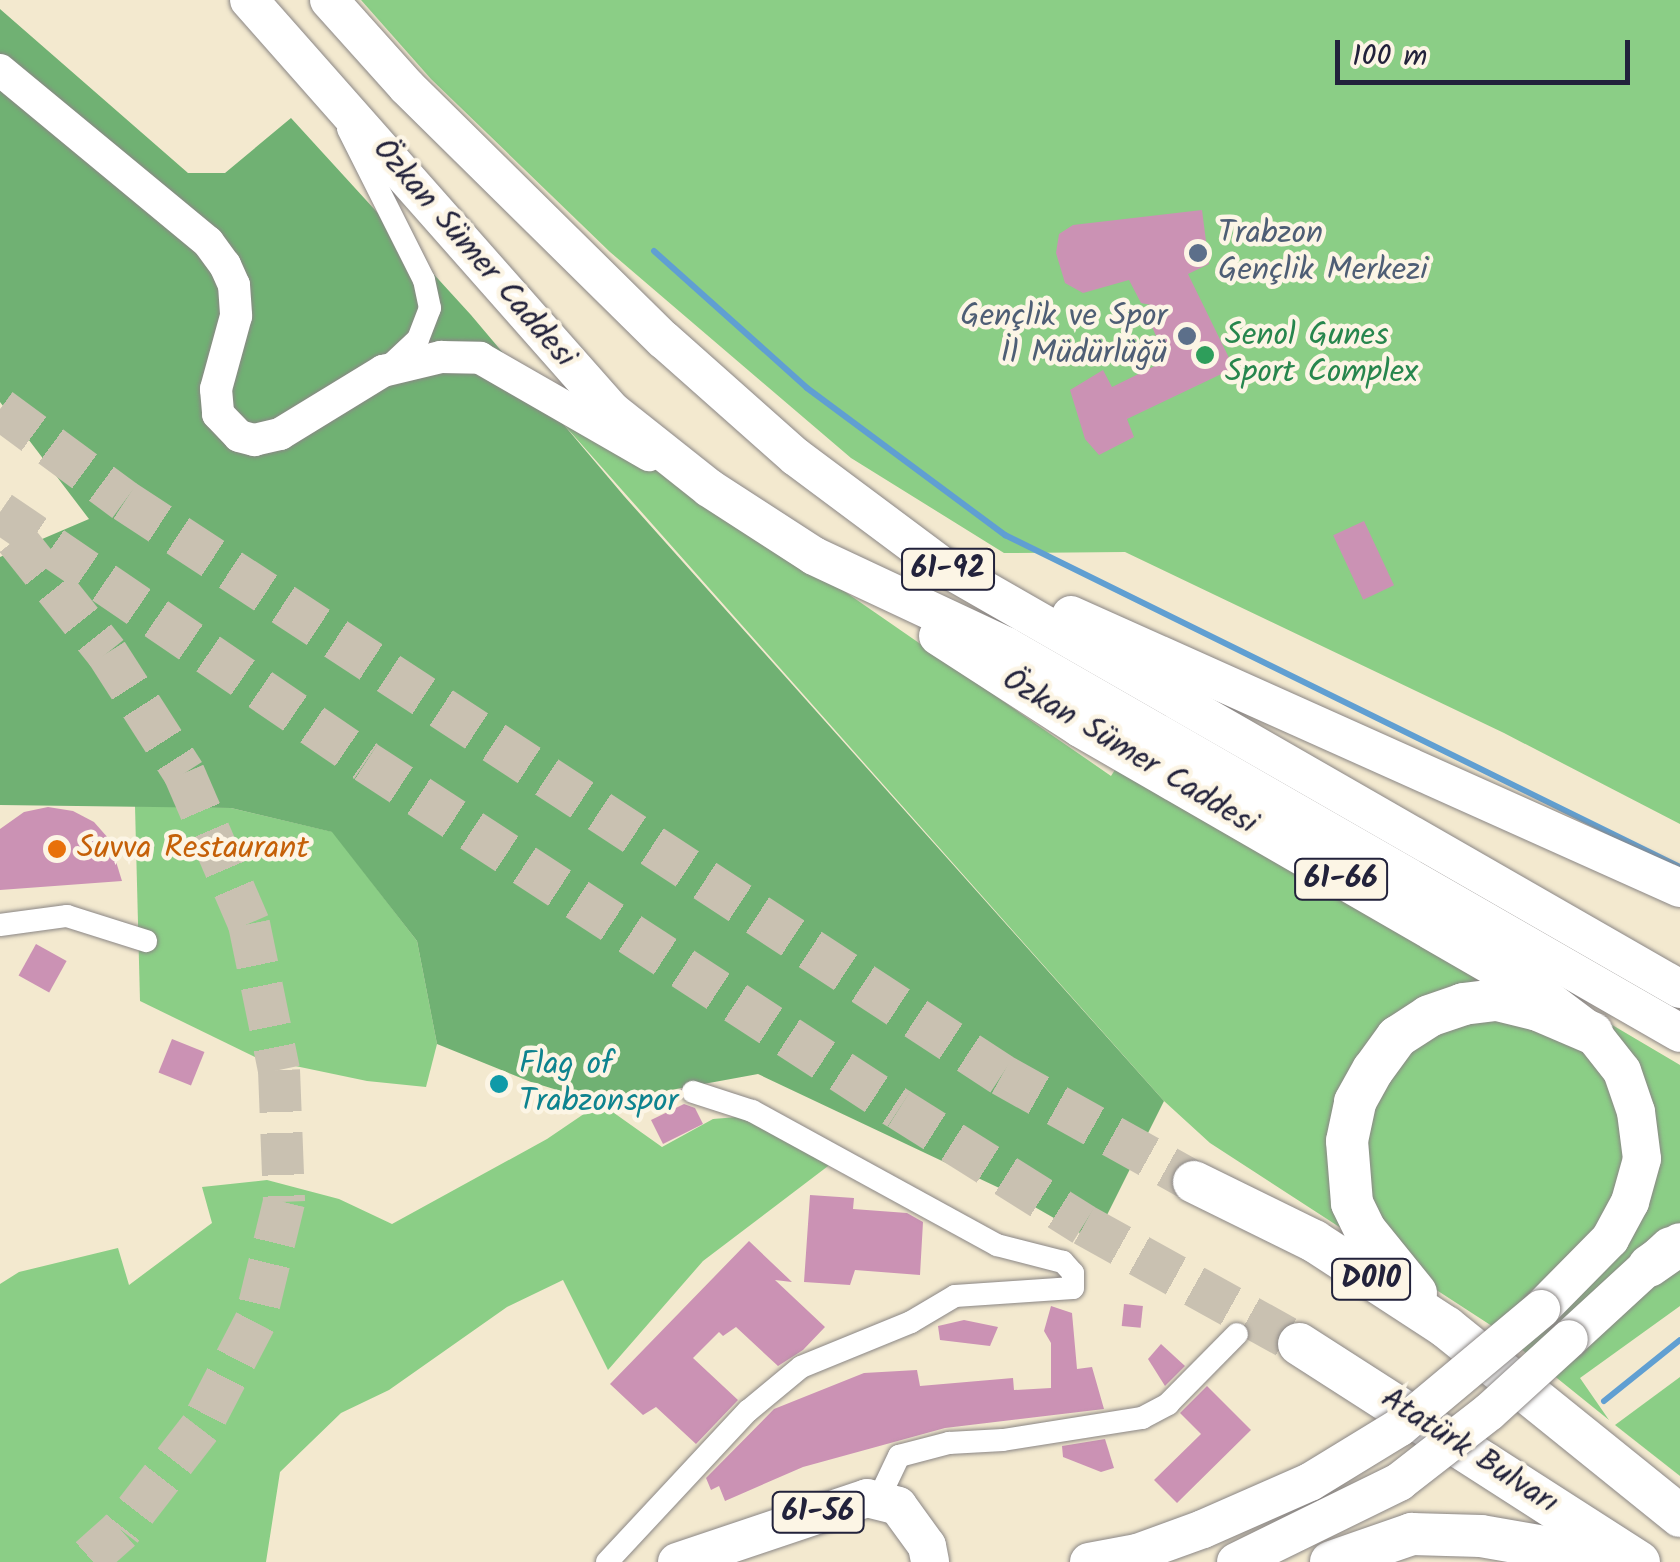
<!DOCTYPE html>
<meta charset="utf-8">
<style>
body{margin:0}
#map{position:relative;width:1680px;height:1562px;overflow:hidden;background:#f3e9cf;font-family:Kalam,sans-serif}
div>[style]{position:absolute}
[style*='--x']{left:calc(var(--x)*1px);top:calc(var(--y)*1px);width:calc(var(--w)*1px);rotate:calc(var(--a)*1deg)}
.green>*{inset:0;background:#8bce86}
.forest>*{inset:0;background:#70b173}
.stream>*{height:6px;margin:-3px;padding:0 3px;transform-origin:3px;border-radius:3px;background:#609fd2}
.building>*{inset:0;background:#cb92b4;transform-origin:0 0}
.highway-tunnel>*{height:42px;margin-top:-21px;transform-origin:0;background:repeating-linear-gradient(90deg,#c9c1b1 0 42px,transparent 0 63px)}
.roads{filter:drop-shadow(0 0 2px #8a8685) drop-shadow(0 0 2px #8a8685)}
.street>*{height:22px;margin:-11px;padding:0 11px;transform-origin:11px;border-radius:11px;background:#fff}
.secondary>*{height:32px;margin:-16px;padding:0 16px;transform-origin:16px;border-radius:16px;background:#fff}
.primary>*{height:38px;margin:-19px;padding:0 19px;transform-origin:19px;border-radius:19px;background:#fff}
.highway>*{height:42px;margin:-21px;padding:0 21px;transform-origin:21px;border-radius:21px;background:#fff}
.bridges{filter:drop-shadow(0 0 2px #8a8685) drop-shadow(0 0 2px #8a8685)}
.primary-bridge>*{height:38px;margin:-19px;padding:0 19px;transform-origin:19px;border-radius:19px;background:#fff}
.dots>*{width:28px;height:28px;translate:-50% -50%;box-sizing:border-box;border:5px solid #fcf5e5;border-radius:50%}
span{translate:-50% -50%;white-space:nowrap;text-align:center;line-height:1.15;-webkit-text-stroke:9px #fcf5e5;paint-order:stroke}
.shield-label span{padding:2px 8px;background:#fcf5e5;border:2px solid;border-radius:8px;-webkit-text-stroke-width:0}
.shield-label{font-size:30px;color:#22223b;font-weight:700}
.service-label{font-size:32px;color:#4e5e75}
.left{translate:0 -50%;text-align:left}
.right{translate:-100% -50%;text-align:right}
.street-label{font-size:32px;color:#22223b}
.leisure-label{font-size:32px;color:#27864d}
.food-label{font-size:32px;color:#c56008}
.culture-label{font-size:32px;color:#0d838f}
.scale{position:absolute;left:1335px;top:40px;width:295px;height:45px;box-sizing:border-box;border:5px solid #22223b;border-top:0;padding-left:12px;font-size:30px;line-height:35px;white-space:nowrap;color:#22223b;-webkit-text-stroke:8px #fcf5e5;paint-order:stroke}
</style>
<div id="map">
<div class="green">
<div style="clip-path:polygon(361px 0,1680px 0,1680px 824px,1504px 733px,1125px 552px,1004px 553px,851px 458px,610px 252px,431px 79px)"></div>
<div style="clip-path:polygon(559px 419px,701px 492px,1111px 776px,1133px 742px,1680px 1065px,1680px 1306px,1580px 1378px,1609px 1420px,1495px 1328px,1210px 1143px,1164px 1101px)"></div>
<div style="clip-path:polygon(135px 806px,231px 808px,333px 832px,417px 941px,437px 1044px,426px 1087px,367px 1081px,257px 1058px,140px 1001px)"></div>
<div style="clip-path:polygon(600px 1103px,662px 1147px,713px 1119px,749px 1116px,836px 1160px,703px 1261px,608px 1370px,563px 1280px,507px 1307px,389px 1390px,341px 1413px,280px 1472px,266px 1562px,0 1562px,0 1284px,19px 1272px,118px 1248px,129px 1285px,212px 1223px,202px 1187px,267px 1180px,339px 1199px,392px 1224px,547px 1139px)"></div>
<div style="clip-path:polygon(1680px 1377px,1680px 1476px,1615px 1425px)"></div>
</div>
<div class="forest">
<div style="clip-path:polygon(0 9px,188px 173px,225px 173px,291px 118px,471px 315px,624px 496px,1164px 1101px,1094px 1241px,1012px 1194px,758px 1074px,600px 1103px,531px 1082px,437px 1044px,417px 941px,332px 832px,231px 808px,0 805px,0 557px,89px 519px,0 402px)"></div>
</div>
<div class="stream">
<div style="--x:654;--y:251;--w:205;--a:41.8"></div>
<div style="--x:807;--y:388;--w:247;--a:36.6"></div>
<div style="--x:1005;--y:535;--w:752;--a:26.19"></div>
<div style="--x:1604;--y:1401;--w:97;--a:-38.8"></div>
</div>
<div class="building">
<div style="clip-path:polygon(1202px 210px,1209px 264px,1188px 274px,1234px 368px,1127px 419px,1134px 437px,1099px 455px,1085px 439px,1070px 390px,1103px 370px,1112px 387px,1167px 360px,1152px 327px,1151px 305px,1141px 303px,1129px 280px,1083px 293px,1065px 283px,1056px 253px,1059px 234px,1073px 225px)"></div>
<div style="left:1364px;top:521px;width:71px;height:34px;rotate:65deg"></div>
<div style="clip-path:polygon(48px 807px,73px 811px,94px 822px,109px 839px,122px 881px,0 890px,0 829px,24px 812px)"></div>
<div style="left:36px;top:944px;width:35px;height:36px;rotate:29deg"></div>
<div style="left:172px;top:1039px;width:35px;height:36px;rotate:22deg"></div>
<div style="clip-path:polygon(684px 1104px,695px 1108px,703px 1124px,663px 1144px,651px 1120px)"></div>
<div style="clip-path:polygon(810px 1195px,854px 1198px,853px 1209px,907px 1213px,923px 1222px,920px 1275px,855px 1270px,850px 1285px,804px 1282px)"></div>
<div style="clip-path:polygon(749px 1241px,792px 1282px,775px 1280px,825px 1327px,803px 1350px,778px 1366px,736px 1327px,723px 1336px,719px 1332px,693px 1358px,738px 1400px,696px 1444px,656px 1407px,643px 1415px,610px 1384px)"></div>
<div style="left:1124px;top:1304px;width:19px;height:22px;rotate:6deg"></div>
<div style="clip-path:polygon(1051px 1306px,1072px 1313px,1077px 1369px,1092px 1367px,1104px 1409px,945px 1428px,803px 1467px,725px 1501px,719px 1486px,711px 1490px,706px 1478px,774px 1409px,864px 1373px,917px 1370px,920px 1386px,1013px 1378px,1014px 1390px,1051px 1388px,1051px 1343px,1044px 1331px)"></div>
<div style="clip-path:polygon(964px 1320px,998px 1327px,990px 1346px,940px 1340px,938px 1326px)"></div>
<div style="clip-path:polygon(1161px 1344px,1185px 1366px,1165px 1386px,1148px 1359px)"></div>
<div style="clip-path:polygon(1207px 1386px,1251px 1430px,1177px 1503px,1154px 1480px,1201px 1434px,1180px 1413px)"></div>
<div style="clip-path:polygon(1105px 1439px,1114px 1468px,1101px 1472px,1063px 1457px,1062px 1446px)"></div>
</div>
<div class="highway-tunnel">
<div style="--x:0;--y:409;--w:155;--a:36.4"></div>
<div style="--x:125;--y:501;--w:1048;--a:33.2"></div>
<div style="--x:1002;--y:1075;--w:220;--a:29.1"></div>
<div style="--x:0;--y:512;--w:443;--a:34.3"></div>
<div style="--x:366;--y:762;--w:636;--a:33.07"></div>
<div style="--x:899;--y:1109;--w:218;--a:32.1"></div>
<div style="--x:1084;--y:1225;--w:246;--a:29"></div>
<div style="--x:16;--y:539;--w:146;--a:51.4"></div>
<div style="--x:107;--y:653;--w:143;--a:57.3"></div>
<div style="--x:184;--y:773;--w:164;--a:66.7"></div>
<div style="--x:249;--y:924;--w:149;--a:78.4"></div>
<div style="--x:279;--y:1070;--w:132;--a:87.8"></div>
<div style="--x:284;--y:1202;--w:123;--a:103.6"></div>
<div style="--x:255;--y:1322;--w:119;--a:117.4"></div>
<div style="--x:200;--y:1428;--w:129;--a:127.8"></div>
<div style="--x:121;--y:1530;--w:48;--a:138.4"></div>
</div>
<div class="roads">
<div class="street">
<div style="--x:348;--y:129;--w:169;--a:63.3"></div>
<div style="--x:424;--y:280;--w:29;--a:78"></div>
<div style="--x:430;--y:308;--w:33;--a:111"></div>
<div style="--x:418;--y:339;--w:42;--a:136.9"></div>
<div style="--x:0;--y:925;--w:68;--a:-7.7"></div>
<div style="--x:67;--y:916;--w:83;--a:17.6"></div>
<div style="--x:878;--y:1500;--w:49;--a:-64.5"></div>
<div style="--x:899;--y:1456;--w:52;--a:-14.6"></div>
<div style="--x:949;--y:1443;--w:54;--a:-3.2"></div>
<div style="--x:1003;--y:1440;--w:141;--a:-9"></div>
<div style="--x:1142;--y:1418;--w:30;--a:-28"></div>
<div style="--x:1168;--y:1404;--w:98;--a:-45.4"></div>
<div style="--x:607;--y:1562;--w:207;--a:-47"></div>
<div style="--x:748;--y:1411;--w:69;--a:-39.7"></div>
<div style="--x:801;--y:1367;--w:119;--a:-22.2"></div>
<div style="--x:911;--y:1322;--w:51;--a:-30.6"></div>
<div style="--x:955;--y:1296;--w:118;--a:-3.9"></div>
<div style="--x:1073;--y:1288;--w:15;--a:-90"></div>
<div style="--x:1073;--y:1273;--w:15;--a:-132"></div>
<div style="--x:1063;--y:1262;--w:68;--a:-165.6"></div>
<div style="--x:997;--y:1245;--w:279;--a:-151.3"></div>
<div style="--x:752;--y:1111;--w:62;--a:-162.1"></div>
</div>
<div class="secondary">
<div style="--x:0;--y:70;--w:270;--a:39.6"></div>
<div style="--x:208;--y:242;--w:29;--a:54"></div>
<div style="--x:225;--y:265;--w:22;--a:66"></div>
<div style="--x:234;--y:285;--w:31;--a:86"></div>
<div style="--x:236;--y:316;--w:76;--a:105.3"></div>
<div style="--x:216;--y:389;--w:25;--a:85"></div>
<div style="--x:218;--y:414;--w:30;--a:46"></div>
<div style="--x:239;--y:436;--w:16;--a:15"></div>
<div style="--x:254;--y:440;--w:27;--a:-13"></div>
<div style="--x:280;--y:434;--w:121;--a:-31.5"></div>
<div style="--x:383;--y:371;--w:60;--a:-13.6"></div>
<div style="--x:441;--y:357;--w:39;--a:1"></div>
<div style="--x:480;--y:358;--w:195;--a:29.9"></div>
</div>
<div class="primary">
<div style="--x:249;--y:0;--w:548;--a:48.55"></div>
<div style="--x:612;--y:411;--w:124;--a:38.4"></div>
<div style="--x:709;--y:488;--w:125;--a:32.9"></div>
<div style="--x:814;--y:556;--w:212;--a:25.1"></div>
<div style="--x:1006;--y:646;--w:777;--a:29.86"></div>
<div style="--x:329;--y:0;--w:117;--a:48.1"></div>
<div style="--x:407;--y:87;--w:361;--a:44.6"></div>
<div style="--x:664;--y:340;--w:176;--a:41.6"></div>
<div style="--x:796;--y:457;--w:181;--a:36.7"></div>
<div style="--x:941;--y:565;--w:852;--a:29.84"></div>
<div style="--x:1071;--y:615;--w:667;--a:24.15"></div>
<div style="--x:938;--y:636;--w:169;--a:32.9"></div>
<div style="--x:1080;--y:728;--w:530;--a:30"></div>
<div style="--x:1539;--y:993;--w:66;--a:37"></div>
<div style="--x:1592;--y:1033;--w:48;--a:51.7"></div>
<div style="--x:1622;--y:1071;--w:43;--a:71.1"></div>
<div style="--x:1636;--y:1112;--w:47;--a:82.7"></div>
<div style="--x:1642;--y:1159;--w:45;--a:105.6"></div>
<div style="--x:1630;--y:1202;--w:42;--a:118.4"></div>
<div style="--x:1610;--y:1239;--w:98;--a:134.6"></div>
<div style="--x:1569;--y:1339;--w:137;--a:-42.6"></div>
<div style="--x:677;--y:1562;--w:200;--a:-18.6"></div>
<div style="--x:867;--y:1498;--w:32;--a:14"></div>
<div style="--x:898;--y:1506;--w:49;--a:54.1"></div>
<div style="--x:927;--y:1546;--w:16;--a:79"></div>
</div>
<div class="highway">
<div style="--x:1194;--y:1182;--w:134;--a:26.2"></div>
<div style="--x:1314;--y:1241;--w:158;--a:33.1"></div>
<div style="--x:1446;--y:1327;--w:301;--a:38.9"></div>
<div style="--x:1649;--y:1266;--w:38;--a:-35"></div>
<div style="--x:1416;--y:1293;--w:81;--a:-129"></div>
<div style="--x:1365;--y:1230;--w:30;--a:-116"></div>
<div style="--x:1352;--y:1203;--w:62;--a:-94.6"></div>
<div style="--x:1347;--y:1141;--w:40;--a:-78"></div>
<div style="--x:1355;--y:1102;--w:37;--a:-61"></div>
<div style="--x:1373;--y:1070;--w:41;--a:-54"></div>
<div style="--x:1397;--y:1037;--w:38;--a:-33"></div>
<div style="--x:1429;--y:1016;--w:36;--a:-19"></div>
<div style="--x:1463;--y:1004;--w:35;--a:-7"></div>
<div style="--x:1498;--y:1000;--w:41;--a:14"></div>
<div style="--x:1538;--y:1010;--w:59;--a:23.1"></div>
<div style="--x:1299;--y:1344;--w:404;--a:32.7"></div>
<div style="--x:1331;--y:1562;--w:86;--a:-19.1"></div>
<div style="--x:1412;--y:1534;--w:69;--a:1.7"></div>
<div style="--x:1481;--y:1536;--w:64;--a:9.9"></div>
<div style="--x:1544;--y:1547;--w:44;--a:20.1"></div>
</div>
</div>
<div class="bridges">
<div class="primary-bridge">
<div style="--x:1089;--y:1562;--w:49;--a:-10.6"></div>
<div style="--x:1137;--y:1553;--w:70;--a:-20"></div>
<div style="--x:1203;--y:1529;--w:117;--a:-23.7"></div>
<div style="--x:1310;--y:1482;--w:105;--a:-31.4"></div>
<div style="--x:1400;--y:1427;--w:184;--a:-39.9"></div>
<div style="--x:1236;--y:1562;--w:182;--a:-26.1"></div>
<div style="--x:1399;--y:1482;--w:114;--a:-37.9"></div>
<div style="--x:1489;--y:1412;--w:108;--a:-42.4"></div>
</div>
</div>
<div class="dots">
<div style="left:1198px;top:253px;background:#5c6f8a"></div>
<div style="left:1187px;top:336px;background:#5c6f8a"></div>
<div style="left:1205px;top:355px;background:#2e9e5b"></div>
<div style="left:57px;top:849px;background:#e8710a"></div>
<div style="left:499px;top:1084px;background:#0f9aa8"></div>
</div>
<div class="shield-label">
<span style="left:948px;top:569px">61-92</span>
<span style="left:1341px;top:879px">61-66</span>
<span style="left:1371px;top:1279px">D010</span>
<span style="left:818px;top:1512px">61-56</span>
</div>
<div class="service-label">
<span class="left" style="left:1218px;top:253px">Trabzon<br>Gençlik Merkezi</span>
<span class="right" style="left:1167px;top:336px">Gençlik ve Spor<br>İl Müdürlüğü</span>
</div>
<div class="street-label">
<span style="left:473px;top:254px;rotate:49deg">Özkan Sümer Caddesi</span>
<span style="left:1129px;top:753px;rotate:31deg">Özkan Sümer Caddesi</span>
<span style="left:1469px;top:1452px;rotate:33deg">Atatürk Bulvarı</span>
</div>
<div class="leisure-label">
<span class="left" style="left:1225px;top:355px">Senol Gunes<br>Sport Complex</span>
</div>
<div class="food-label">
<span class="left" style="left:77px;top:849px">Suvva Restaurant</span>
</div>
<div class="culture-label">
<span class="left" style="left:519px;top:1084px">Flag of<br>Trabzonspor</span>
</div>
<div class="scale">100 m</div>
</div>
